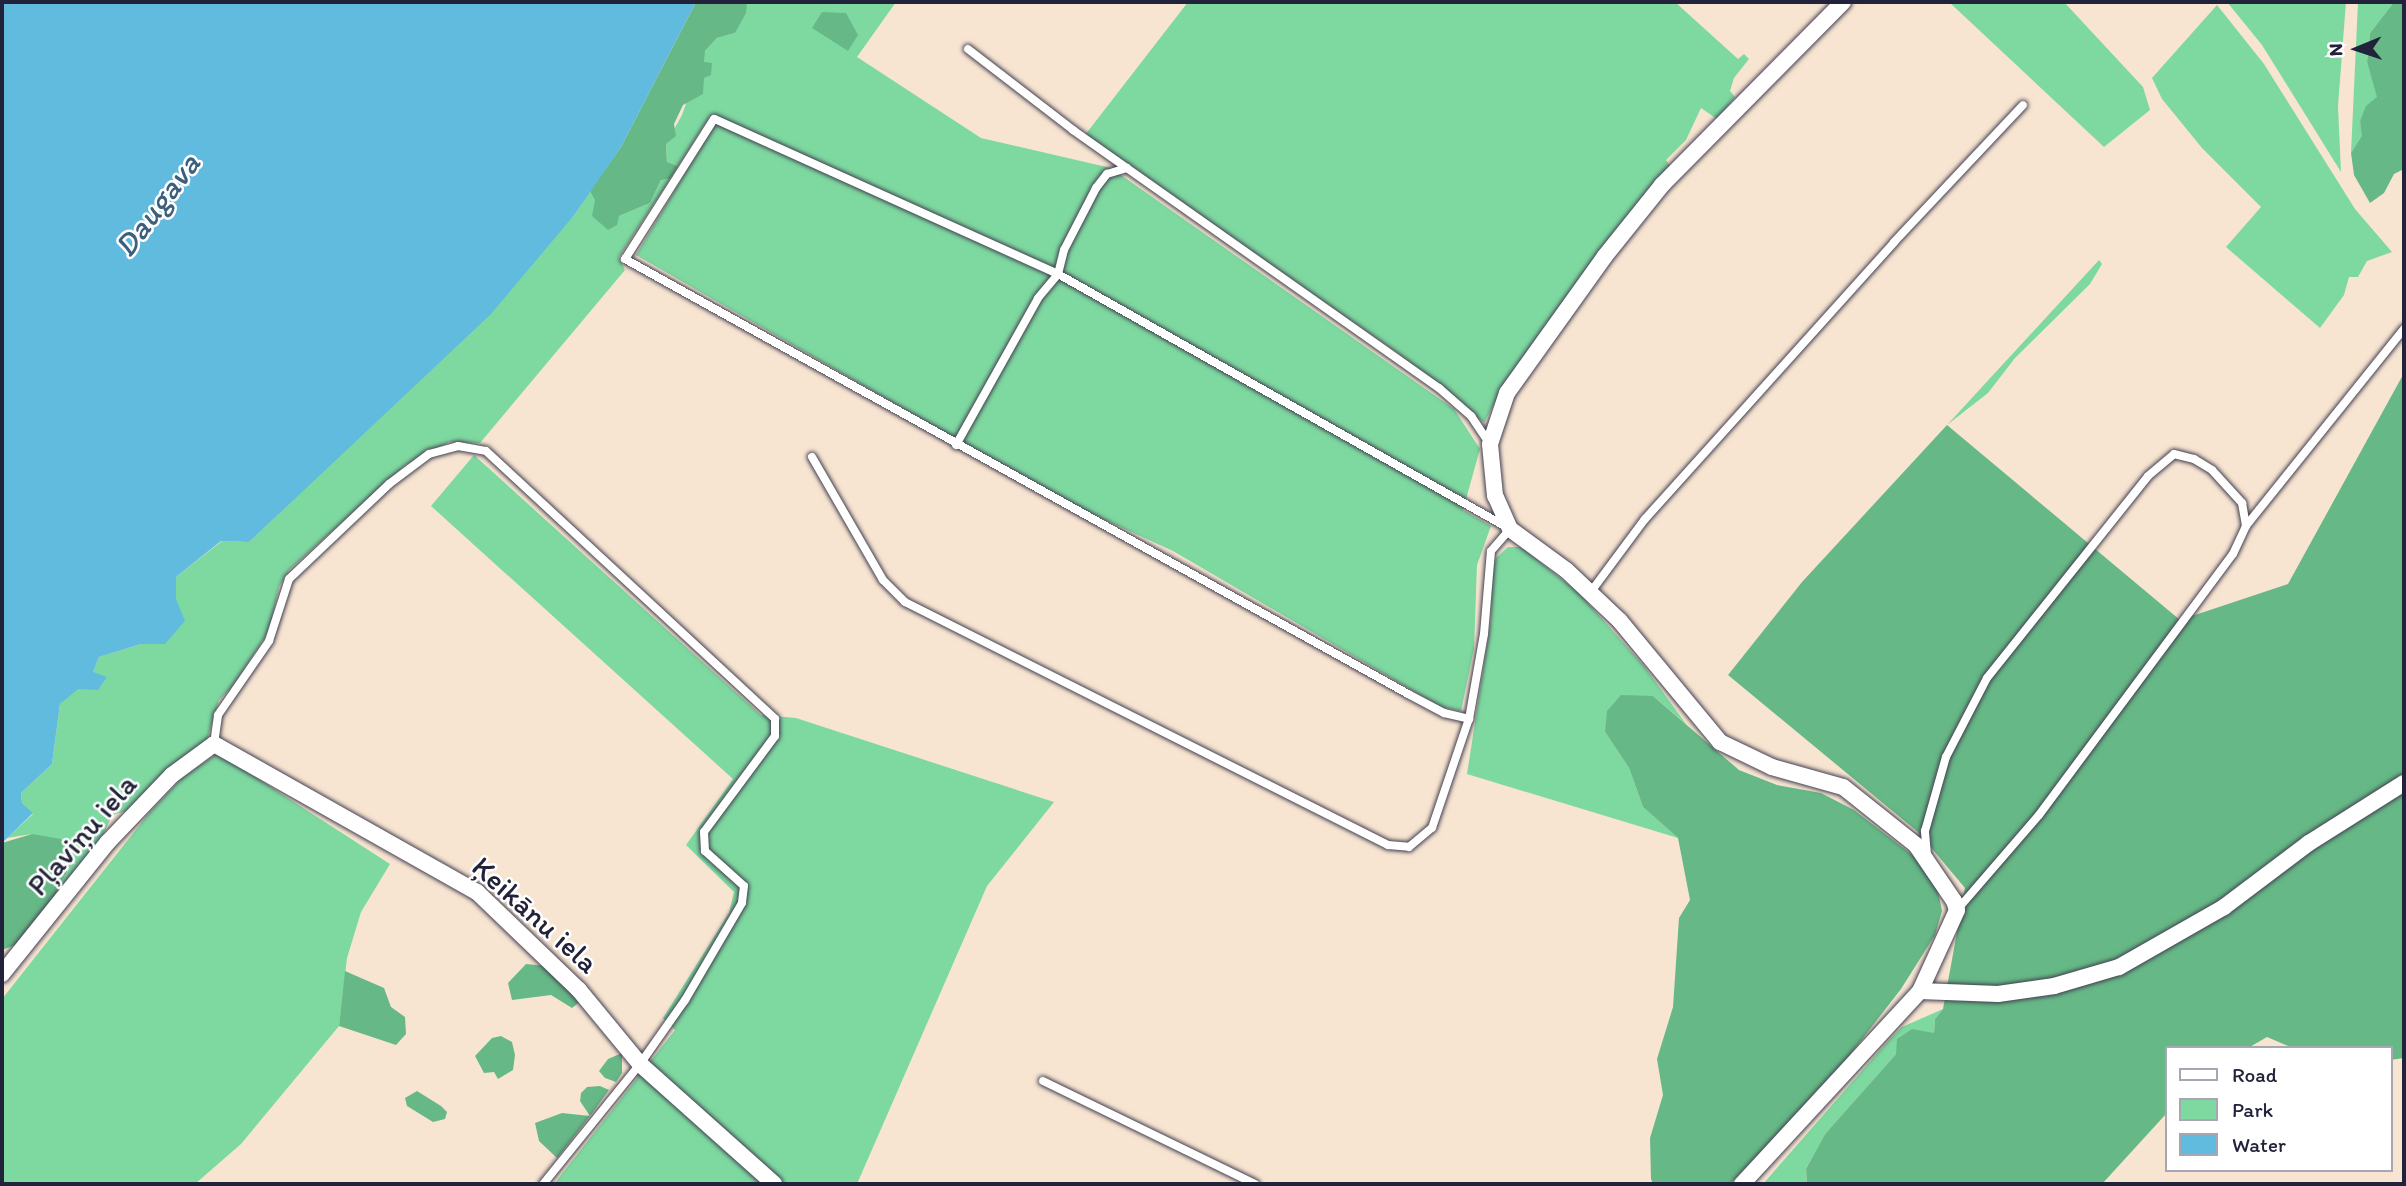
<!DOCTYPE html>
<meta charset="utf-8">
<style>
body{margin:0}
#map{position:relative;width:2406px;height:1186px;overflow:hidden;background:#f8e5d1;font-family:Itim,sans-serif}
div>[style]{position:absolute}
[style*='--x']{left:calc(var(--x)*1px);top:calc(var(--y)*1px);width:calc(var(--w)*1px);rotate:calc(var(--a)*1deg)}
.green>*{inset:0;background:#7ed9a0}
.forest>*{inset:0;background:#66b986}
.water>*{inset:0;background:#60bbde}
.roads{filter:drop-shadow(0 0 2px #423f52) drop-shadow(0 0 2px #423f52)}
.lane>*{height:8px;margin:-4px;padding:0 4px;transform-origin:4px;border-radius:4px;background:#fff}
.street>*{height:16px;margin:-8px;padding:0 8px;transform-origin:8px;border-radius:8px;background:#fff}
span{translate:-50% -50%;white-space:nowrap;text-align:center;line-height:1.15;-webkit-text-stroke:5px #fff;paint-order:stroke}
.street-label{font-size:30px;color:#22223b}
.water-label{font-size:32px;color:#3b5f7c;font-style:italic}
.frame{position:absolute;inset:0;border:4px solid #22223b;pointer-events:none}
.legend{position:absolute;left:2165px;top:1046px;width:228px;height:126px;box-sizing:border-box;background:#fff;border:2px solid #a7a7b1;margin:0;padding:9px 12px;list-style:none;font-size:21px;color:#22223b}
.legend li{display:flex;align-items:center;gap:14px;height:35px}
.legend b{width:35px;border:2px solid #a7a7b1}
.north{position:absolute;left:2322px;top:14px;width:70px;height:70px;-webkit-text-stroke:5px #fff;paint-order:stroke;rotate:268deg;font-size:19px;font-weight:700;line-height:28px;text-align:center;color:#22223b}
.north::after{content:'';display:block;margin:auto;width:24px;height:32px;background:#22223b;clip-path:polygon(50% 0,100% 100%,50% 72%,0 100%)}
</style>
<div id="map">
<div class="green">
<div style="clip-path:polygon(747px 2px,896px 2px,857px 57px,981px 138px,1111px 168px,1454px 409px,1480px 449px,1463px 510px,1491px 526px,1477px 565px,1474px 649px,1461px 711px,1441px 707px,1173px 551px,1068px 503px,636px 255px,719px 117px,710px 116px,678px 166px,667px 162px,666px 144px,682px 115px,705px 51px,717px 38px,735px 33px)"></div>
<div style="clip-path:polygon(1188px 2px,1675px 2px,1738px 59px,1744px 54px,1749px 59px,1734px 78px,1730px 91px,1735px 97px,1717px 119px,1701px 108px,1686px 140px,1666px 160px,1671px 167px,1540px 333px,1507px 380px,1484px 423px,1399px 354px,1085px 135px)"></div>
<div style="clip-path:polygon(1949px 2px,2064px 2px,2143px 87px,2150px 110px,2104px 147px)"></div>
<div style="clip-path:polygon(2227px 2px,2346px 2px,2338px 106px,2341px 172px,2262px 45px)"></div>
<div style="clip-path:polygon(2358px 2px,2394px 2px,2370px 33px,2367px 62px,2378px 97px,2360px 121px,2363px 136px,2351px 153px)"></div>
<div style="clip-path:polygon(2217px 5px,2264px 64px,2355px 209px,2392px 252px,2367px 261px,2358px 277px,2349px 277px,2344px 295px,2320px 328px,2226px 247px,2261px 207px,2202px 148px,2162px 99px,2152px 78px)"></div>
<div style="clip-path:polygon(670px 179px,619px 257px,625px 270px,480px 443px,449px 442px,405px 465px,289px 570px,279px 587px,269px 631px,232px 687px,219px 700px,206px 743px,134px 809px,112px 815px,99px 844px,50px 906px,73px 859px,32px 834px,7px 838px,33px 814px,22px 803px,21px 793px,52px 764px,60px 704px,93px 672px,99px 657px,141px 644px,165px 644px,176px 577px,222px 541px,249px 542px,297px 496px,389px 407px,575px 214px,590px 191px,619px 216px,650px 203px,661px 180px)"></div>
<div style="clip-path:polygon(2099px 260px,2102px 264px,2090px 284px,2015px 358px,1988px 393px,1947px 425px)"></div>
<div style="clip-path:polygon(474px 455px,761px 715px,796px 718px,1054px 802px,987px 886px,857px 1184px,554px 1184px,675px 1030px,663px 1018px,729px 913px,734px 892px,686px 845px,733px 779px,431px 506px)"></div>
<div style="clip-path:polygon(1508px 547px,1521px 547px,1579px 593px,1644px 666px,1686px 724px,1653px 696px,1605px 732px,1629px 768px,1643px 807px,1678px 838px,1467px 774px,1491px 619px,1492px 575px,1496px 558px)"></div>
<div style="clip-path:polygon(218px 753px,390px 864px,361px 912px,347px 958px,339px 1026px,241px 1144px,195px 1184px,2px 1184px,2px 999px,150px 812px,182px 778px)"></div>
<div style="clip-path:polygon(1943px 1009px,1935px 1019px,1934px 1033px,1896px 1054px,1825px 1134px,1806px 1169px,1807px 1184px,1763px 1184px,1889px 1040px,1902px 1027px)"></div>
</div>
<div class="forest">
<div style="clip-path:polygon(696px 2px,747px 2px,746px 13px,735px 33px,717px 38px,705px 51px,704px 62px,712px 63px,711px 75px,704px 78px,703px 94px,683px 105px,674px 124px,676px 136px,666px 144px,667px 162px,678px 166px,670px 179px,661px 180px,650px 203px,619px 216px,617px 225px,608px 230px,592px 216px,595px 200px,590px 191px,621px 147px)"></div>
<div style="clip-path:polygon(2394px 2px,2404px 2px,2404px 169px,2394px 174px,2384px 193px,2370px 203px,2354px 175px,2351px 153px,2362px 136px,2360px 121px,2366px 106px,2377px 97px,2367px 62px,2370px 33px)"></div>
<div style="clip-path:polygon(822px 12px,846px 13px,858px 35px,848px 51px,812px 28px)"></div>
<div style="clip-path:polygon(2404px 373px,2404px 1058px,2390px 1060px,2390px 1048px,2293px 1048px,2267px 1037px,2248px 1048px,2166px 1048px,2166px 1114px,2102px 1184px,1807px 1184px,1806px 1169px,1825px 1134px,1896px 1054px,1897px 1039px,1912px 1029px,1934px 1033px,1935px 1019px,1943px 1009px,1965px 888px,1918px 832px,1728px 675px,1802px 582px,1947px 425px,2180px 620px,2288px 584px)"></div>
<div style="clip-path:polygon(1621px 695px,1653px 696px,1739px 770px,1777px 785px,1821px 793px,1854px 810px,1915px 857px,1937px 886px,1942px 911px,1935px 935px,1901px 989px,1828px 1083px,1730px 1184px,1653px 1184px,1651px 1179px,1650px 1138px,1663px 1095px,1657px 1059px,1673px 1007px,1679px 918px,1690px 900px,1678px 838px,1643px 807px,1629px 768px,1605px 732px,1607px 711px)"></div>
<div style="clip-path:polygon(32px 834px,61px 839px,70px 847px,73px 859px,50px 906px,18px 944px,2px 950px,2px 843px)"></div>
<div style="clip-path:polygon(526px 964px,546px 966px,581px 1001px,572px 1008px,551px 995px,512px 1000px,508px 983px)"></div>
<div style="clip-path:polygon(345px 971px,384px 988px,391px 1007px,405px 1017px,406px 1034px,396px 1045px,339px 1026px)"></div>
<div style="clip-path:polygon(501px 1036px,512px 1042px,515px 1055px,513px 1070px,498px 1079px,494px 1072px,484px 1073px,475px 1056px,492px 1038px)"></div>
<div style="clip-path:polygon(622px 1053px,622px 1073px,616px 1082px,605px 1078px,599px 1071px,608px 1059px)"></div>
<div style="clip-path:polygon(600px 1086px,609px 1090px,590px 1116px,557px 1158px,539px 1141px,535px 1123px,562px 1113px,590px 1116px,580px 1101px,581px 1093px,587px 1087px)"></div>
<div style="clip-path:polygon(417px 1091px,441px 1106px,447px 1112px,445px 1119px,433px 1122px,407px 1106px,405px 1098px)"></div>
</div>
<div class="water">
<div style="clip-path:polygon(2px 2px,696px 2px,621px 147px,575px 214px,491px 314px,249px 542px,221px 541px,176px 577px,176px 599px,185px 621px,165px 644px,141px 644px,99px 657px,93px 672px,107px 677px,98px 690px,78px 689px,60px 704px,52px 764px,21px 793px,22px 803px,33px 813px,2px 843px)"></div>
</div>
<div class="roads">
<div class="lane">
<div style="--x:968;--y:49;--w:133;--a:37.6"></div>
<div style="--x:1073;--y:130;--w:448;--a:35.2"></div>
<div style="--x:1439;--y:388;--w:43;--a:41.2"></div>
<div style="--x:1471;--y:416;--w:34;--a:56"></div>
<div style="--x:956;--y:445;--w:168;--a:-60.8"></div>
<div style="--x:1038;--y:298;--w:31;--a:-50"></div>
<div style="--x:1058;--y:274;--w:25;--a:-76"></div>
<div style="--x:1064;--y:250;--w:70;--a:-62.7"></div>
<div style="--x:1096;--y:188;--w:18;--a:-52"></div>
<div style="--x:1107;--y:174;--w:21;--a:-17"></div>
<div style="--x:812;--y:457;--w:142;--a:60"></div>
<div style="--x:883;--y:580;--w:31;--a:45"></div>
<div style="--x:905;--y:602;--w:541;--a:26.71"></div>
<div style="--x:1388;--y:845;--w:21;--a:5"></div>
<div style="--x:1409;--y:847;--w:30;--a:-40"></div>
<div style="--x:1432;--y:828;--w:115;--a:-71.3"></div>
<div style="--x:1469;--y:719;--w:86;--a:-80"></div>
<div style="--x:1484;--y:634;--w:83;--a:-85.2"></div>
<div style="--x:1491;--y:551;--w:29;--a:-49"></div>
<div style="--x:1510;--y:529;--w:519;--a:-150.57"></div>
<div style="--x:1058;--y:274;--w:377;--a:-155.7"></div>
<div style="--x:714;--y:119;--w:166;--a:122.4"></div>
<div style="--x:625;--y:259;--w:896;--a:29.05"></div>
<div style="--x:1408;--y:694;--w:41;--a:27.8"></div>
<div style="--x:1444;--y:713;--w:26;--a:13"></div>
<div style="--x:1590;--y:593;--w:92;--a:-53.4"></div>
<div style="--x:1645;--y:519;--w:372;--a:-48"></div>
<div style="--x:1894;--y:242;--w:188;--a:-46.7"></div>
<div style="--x:214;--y:744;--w:29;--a:-82"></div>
<div style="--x:218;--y:715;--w:90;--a:-55.4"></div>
<div style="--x:269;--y:641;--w:65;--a:-72.1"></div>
<div style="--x:289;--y:579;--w:138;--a:-43.5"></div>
<div style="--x:389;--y:484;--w:50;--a:-36.9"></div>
<div style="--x:429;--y:454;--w:30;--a:-15"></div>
<div style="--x:458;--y:446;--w:28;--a:10"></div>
<div style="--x:486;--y:451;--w:394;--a:42.8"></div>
<div style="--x:775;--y:719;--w:17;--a:90"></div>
<div style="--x:775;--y:736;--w:119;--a:126.5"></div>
<div style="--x:704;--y:832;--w:19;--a:87"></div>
<div style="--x:705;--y:851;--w:52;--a:41.9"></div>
<div style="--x:744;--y:886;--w:17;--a:97"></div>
<div style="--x:742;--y:903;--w:113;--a:120.4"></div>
<div style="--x:685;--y:1000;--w:78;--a:125.1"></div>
<div style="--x:640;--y:1064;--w:154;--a:128.9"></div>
<div style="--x:1927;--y:855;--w:24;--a:-95"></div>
<div style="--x:1925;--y:831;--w:77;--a:-74.2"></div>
<div style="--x:1946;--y:757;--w:89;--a:-62.6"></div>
<div style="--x:1987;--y:678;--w:258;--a:-51.4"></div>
<div style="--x:2148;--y:476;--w:34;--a:-40"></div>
<div style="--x:2174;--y:454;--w:21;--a:14"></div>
<div style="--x:2194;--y:459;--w:21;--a:31"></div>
<div style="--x:2212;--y:470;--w:45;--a:47.7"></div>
<div style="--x:2242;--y:503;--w:23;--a:80"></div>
<div style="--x:1957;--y:910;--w:125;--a:-49.2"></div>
<div style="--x:2039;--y:815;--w:325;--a:-53.4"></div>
<div style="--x:2233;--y:554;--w:31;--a:-65"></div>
<div style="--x:2246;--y:526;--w:253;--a:-51.3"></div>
<div style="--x:1043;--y:1081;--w:236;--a:25.9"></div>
</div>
<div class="street">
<div style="--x:2;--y:974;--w:168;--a:-51.3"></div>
<div style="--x:107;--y:843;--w:94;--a:-46.3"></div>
<div style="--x:172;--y:775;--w:52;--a:-36.4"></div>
<div style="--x:214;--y:744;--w:302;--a:29.4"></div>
<div style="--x:477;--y:892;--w:141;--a:43.9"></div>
<div style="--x:579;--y:990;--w:96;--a:50.5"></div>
<div style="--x:640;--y:1064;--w:180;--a:41.8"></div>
<div style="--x:1920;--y:991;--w:78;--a:2.2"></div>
<div style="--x:1998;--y:994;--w:57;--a:-8.1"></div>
<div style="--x:2054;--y:986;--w:68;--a:-16.3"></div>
<div style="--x:2119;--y:967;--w:121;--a:-29.7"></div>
<div style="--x:2224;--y:907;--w:106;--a:-37"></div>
<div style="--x:2309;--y:843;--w:112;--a:-32.3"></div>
<div style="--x:1742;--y:1184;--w:263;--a:-47.3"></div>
<div style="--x:1920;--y:991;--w:89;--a:-65.4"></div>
<div style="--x:1957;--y:910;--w:9;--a:-108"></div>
<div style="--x:1954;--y:901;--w:68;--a:-124.2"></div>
<div style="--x:1916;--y:845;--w:93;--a:-141.5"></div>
<div style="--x:1843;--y:787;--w:74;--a:-164.3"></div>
<div style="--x:1772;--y:767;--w:58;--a:-154.3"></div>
<div style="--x:1720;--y:742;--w:157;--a:-129.6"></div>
<div style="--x:1620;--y:621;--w:74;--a:-136.6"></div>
<div style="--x:1566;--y:570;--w:69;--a:-143.8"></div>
<div style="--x:1510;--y:529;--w:36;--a:-114"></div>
<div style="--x:1495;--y:496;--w:52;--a:-95.5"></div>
<div style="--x:1490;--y:444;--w:54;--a:-71.6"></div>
<div style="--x:1507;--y:393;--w:168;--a:-54.4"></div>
<div style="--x:1605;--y:256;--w:91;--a:-51.2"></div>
<div style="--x:1662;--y:185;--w:257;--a:-45.3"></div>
</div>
</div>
<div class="street-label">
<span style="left:82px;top:835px;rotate:-49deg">Pļaviņu iela</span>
<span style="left:535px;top:915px;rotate:42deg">Ķeikānu iela</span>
</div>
<div class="water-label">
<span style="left:157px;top:205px;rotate:-53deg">Daugava</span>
</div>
<div class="frame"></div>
<ul class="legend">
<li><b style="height:9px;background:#fff"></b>Road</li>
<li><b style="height:19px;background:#7ed9a0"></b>Park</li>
<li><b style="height:19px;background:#60bbde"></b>Water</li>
</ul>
<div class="north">N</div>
</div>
